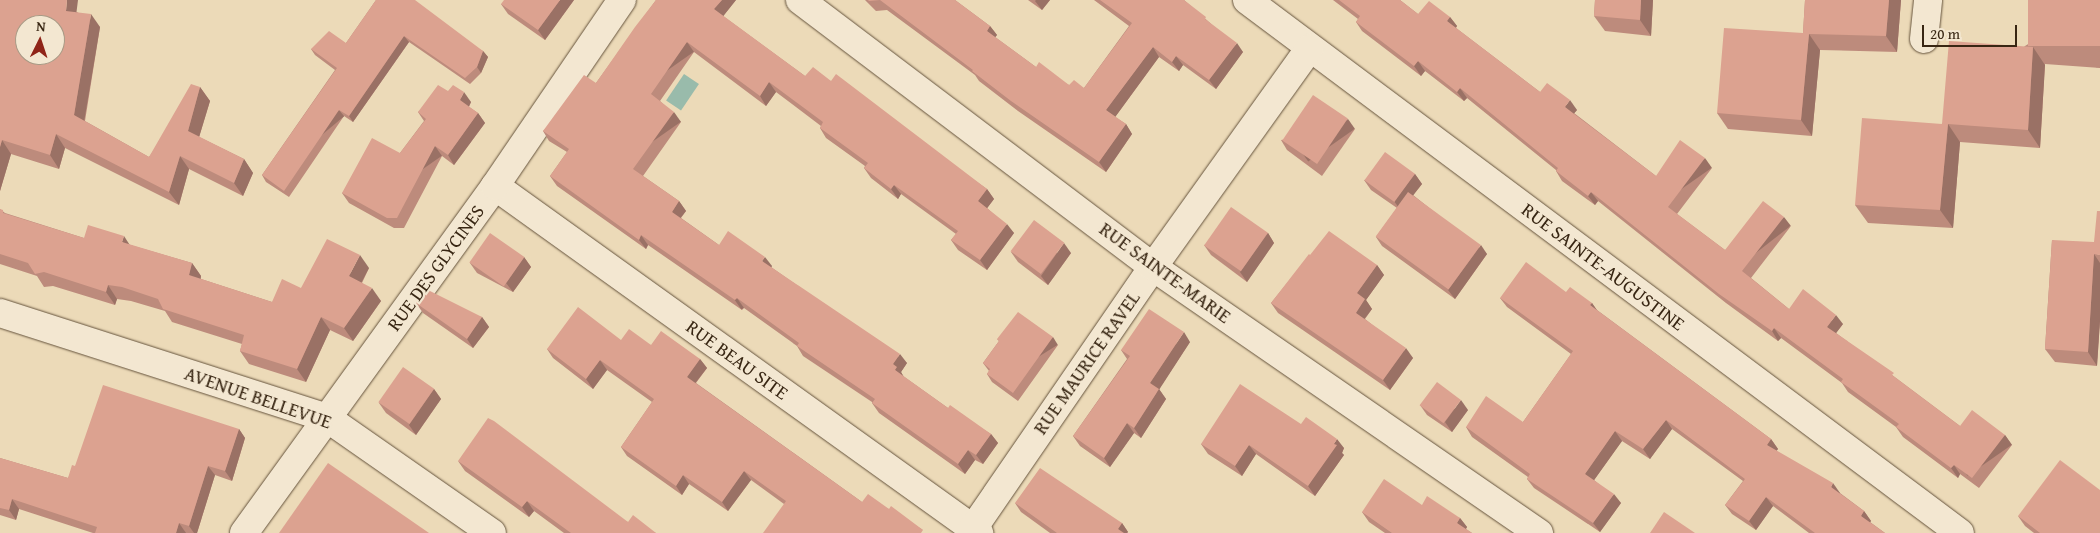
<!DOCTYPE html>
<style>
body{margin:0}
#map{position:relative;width:2100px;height:533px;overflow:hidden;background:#ecdab8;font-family:"Gentium Book Plus",serif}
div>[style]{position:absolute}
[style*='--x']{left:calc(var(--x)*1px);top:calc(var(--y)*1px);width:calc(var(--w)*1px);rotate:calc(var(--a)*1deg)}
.water>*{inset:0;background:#99bbab;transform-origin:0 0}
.roads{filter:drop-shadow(0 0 1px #65533c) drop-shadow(0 0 1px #65533c)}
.street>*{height:28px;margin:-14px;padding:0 14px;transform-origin:14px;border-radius:14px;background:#f3e7d1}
.wall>*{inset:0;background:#bd8b7c}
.shaded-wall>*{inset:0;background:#9a7165;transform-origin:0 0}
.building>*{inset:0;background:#dca290;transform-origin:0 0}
span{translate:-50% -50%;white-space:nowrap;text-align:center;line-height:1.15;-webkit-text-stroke:4.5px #f3e7d1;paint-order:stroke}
.street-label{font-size:19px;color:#382613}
.north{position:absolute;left:15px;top:15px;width:50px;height:50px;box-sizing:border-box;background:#f3e7d1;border:1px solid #a89a85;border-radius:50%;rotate:4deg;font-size:14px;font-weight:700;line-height:20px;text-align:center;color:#382613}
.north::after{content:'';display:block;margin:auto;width:18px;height:22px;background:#8f2418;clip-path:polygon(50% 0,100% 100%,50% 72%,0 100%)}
.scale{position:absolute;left:1922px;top:25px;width:95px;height:22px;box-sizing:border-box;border:2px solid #382613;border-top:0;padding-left:6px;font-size:15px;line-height:18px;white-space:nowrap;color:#382613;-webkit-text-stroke:4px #f3e7d1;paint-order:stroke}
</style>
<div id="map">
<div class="water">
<div style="left:684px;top:74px;width:18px;height:32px;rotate:34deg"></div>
</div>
<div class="roads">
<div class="street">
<div style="--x:800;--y:0;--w:443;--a:37.1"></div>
<div style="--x:1153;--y:267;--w:469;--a:34.6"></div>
<div style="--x:1247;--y:0;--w:890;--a:36.78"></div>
<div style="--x:1924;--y:39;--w:39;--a:-84"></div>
<div style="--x:495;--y:186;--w:596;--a:35.64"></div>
<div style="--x:0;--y:313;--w:343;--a:17.8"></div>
<div style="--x:327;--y:418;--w:201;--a:34.9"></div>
<div style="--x:244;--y:533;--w:428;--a:-54.1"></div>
<div style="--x:495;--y:186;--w:225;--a:-55.7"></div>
<div style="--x:970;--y:533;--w:323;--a:-55.5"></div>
<div style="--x:1153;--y:267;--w:269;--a:-54.4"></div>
</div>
</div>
<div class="wall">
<div style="clip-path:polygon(0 0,77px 12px,100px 27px,85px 121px,149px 157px,200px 87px,210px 101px,199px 137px,244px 159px,253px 173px,243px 196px,189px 169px,179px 205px,65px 148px,59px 169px,11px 154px,0 191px)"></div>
<div style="clip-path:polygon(376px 0,483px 51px,488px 57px,481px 73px,470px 84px,409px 42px,353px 122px,344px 116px,289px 197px,266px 182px,262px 175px,335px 70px,315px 55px,311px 49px,346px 43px)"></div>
<div style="clip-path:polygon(574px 0,545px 40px,508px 14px,501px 4px)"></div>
<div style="clip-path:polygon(656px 0,736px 0,723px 16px,805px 76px,831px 81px,987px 189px,994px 199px,987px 208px,1014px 233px,987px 270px,958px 250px,951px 240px,956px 234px,901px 194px,898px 199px,871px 178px,864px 168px,865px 166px,826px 138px,820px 128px,821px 126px,776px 92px,766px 106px,694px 52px,660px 101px,681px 122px,643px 176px,679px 201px,686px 211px,681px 218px,719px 245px,772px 266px,771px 267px,907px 363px,901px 372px,903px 376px,948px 408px,991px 434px,998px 443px,983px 464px,975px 460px,965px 474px,879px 413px,872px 403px,872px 402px,803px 356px,797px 346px,744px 308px,742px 310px,648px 245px,646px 249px,557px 186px,550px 176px,567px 152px,549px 141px,543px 131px,596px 83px)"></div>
<div style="clip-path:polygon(865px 0,955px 0,990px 26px,997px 35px,995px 37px,1036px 67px,1069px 85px,1084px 88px,1129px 26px,1094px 0,1184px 0,1243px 52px,1216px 89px,1183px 65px,1179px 71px,1159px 57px,1115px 117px,1126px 124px,1132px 134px,1106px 172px,1018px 111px,979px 81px,975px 75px,887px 10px,876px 11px)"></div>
<div style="clip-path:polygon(1028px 0,1050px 0,1042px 10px)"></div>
<div style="clip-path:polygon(1333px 0,1400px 0,1418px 14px,1450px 17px,1457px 26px,1456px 28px,1540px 92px,1577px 110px,1574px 113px,1656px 176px,1712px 168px,1677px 214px,1725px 250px,1791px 226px,1751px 278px,1789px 309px,1843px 324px,1836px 333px,1960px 426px,2005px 435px,2012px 445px,1979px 488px,1960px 474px,1958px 478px,1903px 437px,1896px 427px,1848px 392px,1842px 383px,1781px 338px,1778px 341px,1726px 303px,1598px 201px,1595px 205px,1562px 181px,1556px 171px,1556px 170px,1467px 98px,1464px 101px,1425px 71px,1421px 76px,1362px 31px,1356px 22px,1358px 19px)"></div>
<div style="clip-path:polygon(1595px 0,1653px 0,1651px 36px,1605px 31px,1594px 16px)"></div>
<div style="clip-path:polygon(1805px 0,1901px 0,1897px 52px,1820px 50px,1812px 136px,1728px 129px,1717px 113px,1803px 33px)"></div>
<div style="clip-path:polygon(2100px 0,2100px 68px,2045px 64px,2040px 148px,1960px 142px,1953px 228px,1868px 223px,1855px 205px,2025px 46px)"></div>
<div style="clip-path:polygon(448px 91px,471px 102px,469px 107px,478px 113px,485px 123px,454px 165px,442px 156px,404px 228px,394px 228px,349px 203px,342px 193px,400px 153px,424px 121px,418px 112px)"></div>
<div style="clip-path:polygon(1355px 129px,1322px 176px,1287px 150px,1281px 140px)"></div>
<div style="clip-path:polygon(1415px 174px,1422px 184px,1413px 195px,1487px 254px,1455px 299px,1382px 246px,1376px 237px,1397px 208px,1371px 190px,1364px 180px)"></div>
<div style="clip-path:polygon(0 209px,5px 213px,84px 238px,130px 245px,192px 263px,201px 276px,201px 279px,272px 302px,301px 288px,369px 268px,362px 283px,381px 301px,353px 341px,330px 330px,306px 382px,249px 364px,240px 351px,242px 344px,172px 322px,165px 311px,131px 301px,117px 299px,115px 305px,53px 286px,44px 287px,37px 276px,0 264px)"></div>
<div style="clip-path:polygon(1268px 233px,1274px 243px,1247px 282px,1211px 255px,1204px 245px)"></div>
<div style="clip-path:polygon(2052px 240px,2100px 255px,2100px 321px,2097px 366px,2055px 362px,2045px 349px)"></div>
<div style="clip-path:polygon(1011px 252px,1071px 253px,1048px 285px,1018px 262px)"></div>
<div style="clip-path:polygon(1310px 255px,1377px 265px,1384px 275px,1366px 300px,1372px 309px,1365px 319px,1413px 358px,1390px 390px,1278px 313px,1271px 303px)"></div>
<div style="clip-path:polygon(524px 257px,531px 267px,513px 292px,477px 273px,470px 263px)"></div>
<div style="clip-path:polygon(1500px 298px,1592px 303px,1597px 310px,1771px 439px,1778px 449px,1776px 451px,1840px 493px,1864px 511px,1871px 521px,1870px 522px,1885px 533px,1809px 533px,1773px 506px,1756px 530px,1732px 514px,1725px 505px,1743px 481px,1672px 429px,1650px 459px,1622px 441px,1594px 480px,1621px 503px,1600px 532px,1534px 488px,1527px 479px,1528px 477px,1472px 437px,1466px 427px,1523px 422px,1571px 354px,1507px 307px)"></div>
<div style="clip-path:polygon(416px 303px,482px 317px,489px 327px,473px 348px,423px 313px)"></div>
<div style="clip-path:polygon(997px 339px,1058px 345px,1018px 401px,992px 382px,987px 374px,989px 371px,983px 363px,999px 341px)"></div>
<div style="clip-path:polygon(621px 340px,651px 345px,700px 359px,707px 368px,696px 383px,862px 502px,889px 509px,923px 530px,784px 504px,751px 480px,728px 511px,689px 484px,682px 495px,627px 456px,621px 447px,652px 402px,607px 370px,593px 389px,553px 358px,547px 349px)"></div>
<div style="clip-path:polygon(1190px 342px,1159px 389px,1166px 399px,1141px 438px,1134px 433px,1110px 467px,1080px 446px,1073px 436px,1127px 359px,1121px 350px)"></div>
<div style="clip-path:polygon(434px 389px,441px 399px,416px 435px,386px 413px,379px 403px)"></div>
<div style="clip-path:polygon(1420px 405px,1468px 410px,1452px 432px,1427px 415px)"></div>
<div style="clip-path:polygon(1301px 424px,1344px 448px,1342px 453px,1344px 455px,1315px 496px,1256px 454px,1242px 476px,1208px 454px,1201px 444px)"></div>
<div style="clip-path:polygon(239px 429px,245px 438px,232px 481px,215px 475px,197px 533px,93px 533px,19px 509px,16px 520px,0 515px,0 458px,68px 478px,75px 466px)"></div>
<div style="clip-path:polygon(458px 461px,628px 522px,656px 533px,564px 533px,534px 511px,529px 517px,465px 471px)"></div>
<div style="clip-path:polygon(1015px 503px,1122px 523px,1128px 532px,1127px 533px,1050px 533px,1021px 512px)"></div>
<div style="clip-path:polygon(1422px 505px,1460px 518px,1467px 527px,1466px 529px,1472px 533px,1385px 533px,1369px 522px,1362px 512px)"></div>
<div style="clip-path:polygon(2018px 516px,2100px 533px,2034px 533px,2025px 526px)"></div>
</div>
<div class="shaded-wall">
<div style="clip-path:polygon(67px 0,78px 0,75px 24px,66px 11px)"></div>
<div style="clip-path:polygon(560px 0,574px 0,545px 40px,538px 30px)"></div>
<div style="clip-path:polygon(722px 0,736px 0,721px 19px,714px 9px)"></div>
<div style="clip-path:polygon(1036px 0,1050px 0,1042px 10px,1035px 1px)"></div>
<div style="clip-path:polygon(1641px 0,1653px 0,1651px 36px,1640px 20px)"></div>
<div style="clip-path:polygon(1889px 0,1901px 0,1897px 52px,1886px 36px)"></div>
<div style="clip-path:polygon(91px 14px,100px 27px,83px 128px,74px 115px)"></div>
<div style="clip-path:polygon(1450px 17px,1457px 26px,1454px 30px,1447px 21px)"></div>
<div style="clip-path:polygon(990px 26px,997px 35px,993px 40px,987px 31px)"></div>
<div style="clip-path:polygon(1809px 34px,1820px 50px,1812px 136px,1801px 120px)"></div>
<div style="clip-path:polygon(404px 36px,409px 42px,353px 122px,349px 116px)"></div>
<div style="left:687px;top:42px;width:12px;height:63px;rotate:55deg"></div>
<div style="clip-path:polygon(1237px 43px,1243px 52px,1216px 89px,1209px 80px)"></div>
<div style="clip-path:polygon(1153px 47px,1159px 57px,1113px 120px,1106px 110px)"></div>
<div style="clip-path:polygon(2033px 47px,2045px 65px,2040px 148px,2028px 130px)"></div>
<div style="clip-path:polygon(483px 51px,488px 57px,481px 73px,477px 67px)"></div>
<div style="clip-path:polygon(1176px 56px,1183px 65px,1179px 71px,1172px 62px)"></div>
<div style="clip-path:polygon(1418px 61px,1425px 71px,1421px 76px,1414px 66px)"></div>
<div style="clip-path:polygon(769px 82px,776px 92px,766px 106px,760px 96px)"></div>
<div style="clip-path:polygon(200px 87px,210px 101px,197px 144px,188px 131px)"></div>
<div style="clip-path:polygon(1460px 88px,1467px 98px,1464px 101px,1457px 92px)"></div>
<div style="clip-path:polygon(464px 92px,471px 102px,467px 110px,460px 100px)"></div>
<div style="clip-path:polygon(1570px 100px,1577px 110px,1572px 116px,1565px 107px)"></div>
<div style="left:339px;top:110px;width:8px;height:98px;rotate:50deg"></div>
<div style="left:674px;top:112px;width:12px;height:70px;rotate:55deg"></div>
<div style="clip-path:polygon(478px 113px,485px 123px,454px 165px,448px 155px)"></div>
<div style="left:1348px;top:119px;width:12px;height:57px;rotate:55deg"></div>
<div style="clip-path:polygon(1126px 124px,1132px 134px,1106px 172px,1099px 162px)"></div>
<div style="clip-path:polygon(1948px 124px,1960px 142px,1953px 228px,1940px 210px)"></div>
<div style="clip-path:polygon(56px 134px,65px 148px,59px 169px,50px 155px)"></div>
<div style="clip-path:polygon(2px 140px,11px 154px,0 191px,0 147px)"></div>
<div style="left:435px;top:146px;width:12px;height:81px;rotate:55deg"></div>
<div style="clip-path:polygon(180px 156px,189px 169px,179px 205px,169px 192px)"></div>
<div style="left:1705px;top:158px;width:12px;height:61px;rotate:55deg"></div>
<div style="clip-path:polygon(244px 159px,253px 173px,243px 196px,234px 183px)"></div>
<div style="clip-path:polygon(1415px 174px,1422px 184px,1401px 211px,1394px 201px)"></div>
<div style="clip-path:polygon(894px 185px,901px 194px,898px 199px,891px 189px)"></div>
<div style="clip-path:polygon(987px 189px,994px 199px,985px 211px,978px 201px)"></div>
<div style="clip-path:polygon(1591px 192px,1598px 201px,1595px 205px,1588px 196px)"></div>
<div style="clip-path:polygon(679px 201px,686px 211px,678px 221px,672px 212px)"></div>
<div style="left:1784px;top:217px;width:11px;height:68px;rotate:52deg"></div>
<div style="clip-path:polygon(1007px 224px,1014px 233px,987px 270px,980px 260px)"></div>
<div style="clip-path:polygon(1268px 233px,1274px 243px,1247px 282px,1240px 272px)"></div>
<div style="clip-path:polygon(641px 235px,648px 245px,646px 249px,639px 240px)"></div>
<div style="clip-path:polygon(124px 236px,133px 250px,122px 242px)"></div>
<div style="clip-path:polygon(1064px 243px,1071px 253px,1048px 285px,1041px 276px)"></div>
<div style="clip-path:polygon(1481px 245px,1487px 254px,1455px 299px,1448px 290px)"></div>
<div style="clip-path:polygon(2094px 254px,2100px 263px,2100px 321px,2097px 366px,2088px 352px)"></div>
<div style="clip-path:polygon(360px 255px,369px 268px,358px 289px,349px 276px)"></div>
<div style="clip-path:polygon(524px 257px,531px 267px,513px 292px,506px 283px)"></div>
<div style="clip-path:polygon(765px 257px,772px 266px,769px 271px,762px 261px)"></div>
<div style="clip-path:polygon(192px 263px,201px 276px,198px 288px,189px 275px)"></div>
<div style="clip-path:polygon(1377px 265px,1384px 275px,1366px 300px,1372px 309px,1362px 322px,1356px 313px,1357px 293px)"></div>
<div style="clip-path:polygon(108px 285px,117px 299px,115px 305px,106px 292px)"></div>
<div style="clip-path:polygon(372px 288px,381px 301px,353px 341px,344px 328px)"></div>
<div style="left:737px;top:298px;width:12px;height:3px;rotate:55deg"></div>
<div style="clip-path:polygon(1592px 303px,1598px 312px,1590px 305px)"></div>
<div style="clip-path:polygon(1836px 315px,1843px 324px,1833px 337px,1827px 327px)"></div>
<div style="clip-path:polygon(321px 317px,330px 330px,306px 382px,297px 369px)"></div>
<div style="clip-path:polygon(482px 317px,489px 327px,473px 348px,467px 339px)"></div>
<div style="clip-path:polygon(1774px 328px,1781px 338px,1778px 341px,1772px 331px)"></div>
<div style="clip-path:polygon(1184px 332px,1190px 342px,1157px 393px,1150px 383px)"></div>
<div style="left:1053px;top:337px;width:9px;height:69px;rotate:58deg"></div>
<div style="clip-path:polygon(1406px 348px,1413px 358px,1390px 390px,1383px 380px)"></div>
<div style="clip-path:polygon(900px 354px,907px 363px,901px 372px,904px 377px,895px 370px,893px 364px)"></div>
<div style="clip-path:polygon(700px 359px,707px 368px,693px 386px,687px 377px)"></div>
<div style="clip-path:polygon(600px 360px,607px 370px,593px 389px,586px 379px)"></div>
<div style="clip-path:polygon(434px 389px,441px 399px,416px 435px,409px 425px)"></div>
<div style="clip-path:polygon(1159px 389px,1166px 399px,1141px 438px,1134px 428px)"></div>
<div style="clip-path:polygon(1461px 400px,1468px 410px,1452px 432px,1445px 422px)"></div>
<div style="clip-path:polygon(1666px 420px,1672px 429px,1650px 459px,1643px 449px)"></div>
<div style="clip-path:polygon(1127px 423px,1134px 433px,1110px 467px,1104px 458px)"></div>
<div style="clip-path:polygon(239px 429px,245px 438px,232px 481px,225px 471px)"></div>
<div style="clip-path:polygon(1615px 431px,1622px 441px,1592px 483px,1585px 474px)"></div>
<div style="clip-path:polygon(991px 434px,998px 443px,983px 464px,976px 455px)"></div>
<div style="left:2005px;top:435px;width:12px;height:54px;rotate:55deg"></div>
<div style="clip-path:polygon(1337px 439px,1344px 448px,1342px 453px,1344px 455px,1315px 496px,1308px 486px)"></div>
<div style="clip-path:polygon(1771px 439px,1778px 449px,1773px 455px,1767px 445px)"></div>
<div style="clip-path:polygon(1249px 445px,1256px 454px,1242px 476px,1235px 466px)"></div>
<div style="clip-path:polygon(968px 450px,975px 460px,965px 474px,958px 464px)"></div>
<div style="clip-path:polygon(1954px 465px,1960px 474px,1958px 478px,1951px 468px)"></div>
<div style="clip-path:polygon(208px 466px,215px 475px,197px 533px,194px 533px,189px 526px)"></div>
<div style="clip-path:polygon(744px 471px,751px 480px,728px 511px,722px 502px)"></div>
<div style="clip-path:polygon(683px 475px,689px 484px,682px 495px,676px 486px)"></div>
<div style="clip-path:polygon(1833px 483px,1840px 493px,1838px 496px,1831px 487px)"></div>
<div style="clip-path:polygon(1614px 494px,1621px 503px,1600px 532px,1593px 523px)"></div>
<div style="clip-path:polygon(1766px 497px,1773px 506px,1756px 530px,1749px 521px)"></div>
<div style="clip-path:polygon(12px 499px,19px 509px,16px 520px,9px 510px)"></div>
<div style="clip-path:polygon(527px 501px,534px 511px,529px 517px,522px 507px)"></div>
<div style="clip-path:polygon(1864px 511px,1871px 521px,1868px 525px,1861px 516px)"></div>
<div style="clip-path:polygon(1460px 518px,1467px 527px,1464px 532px,1457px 523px)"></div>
<div style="clip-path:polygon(179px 523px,186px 533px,176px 533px)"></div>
<div style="clip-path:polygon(1122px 523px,1128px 532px,1127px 533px,1121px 533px,1118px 529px)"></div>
</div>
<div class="building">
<div style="clip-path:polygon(evenodd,0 0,67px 0,66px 11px,91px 14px,74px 115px,149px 157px,191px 84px,200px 87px,188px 131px,244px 159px,234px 183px,180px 156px,169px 192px,56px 134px,50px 155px,2px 140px,0 147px,0 0,25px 25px,55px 25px,55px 55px,25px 55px,25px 25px)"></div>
<div style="clip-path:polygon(376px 0,415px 0,483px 51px,477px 67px,465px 78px,404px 36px,349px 116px,339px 110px,284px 191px,262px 175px,337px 68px,311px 49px,329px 31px,346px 43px)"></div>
<div style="clip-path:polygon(504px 0,560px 0,538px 30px,501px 4px)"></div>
<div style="clip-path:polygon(656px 0,722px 0,714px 9px,805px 76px,813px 67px,831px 81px,836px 74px,987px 189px,978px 201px,1007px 224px,980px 260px,951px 240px,958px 231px,894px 185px,891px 189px,864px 168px,868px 163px,820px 128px,823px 122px,769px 82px,760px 96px,687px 42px,651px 94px,674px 112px,633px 169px,679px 201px,672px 212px,719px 245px,728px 231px,765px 257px,762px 261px,900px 354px,893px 364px,897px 367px,895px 370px,948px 408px,950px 405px,991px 434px,976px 455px,968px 450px,958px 464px,872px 403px,875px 399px,797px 346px,799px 343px,737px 298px,735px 300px,641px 235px,639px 240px,550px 176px,569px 149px,543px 131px,584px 75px,596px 83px,635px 27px)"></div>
<div style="clip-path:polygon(868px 0,955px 0,990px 26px,987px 31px,1036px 67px,1039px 62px,1069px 85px,1074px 80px,1084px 88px,1132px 23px,1100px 0,1184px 0,1206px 17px,1205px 19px,1237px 43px,1209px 80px,1176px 56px,1172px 62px,1153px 47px,1106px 110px,1126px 124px,1099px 162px,1011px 101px,972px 71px,973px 70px,880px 0,869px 1px)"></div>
<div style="clip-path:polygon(1339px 0,1400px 0,1418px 14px,1429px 1px,1450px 17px,1447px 21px,1540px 92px,1547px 83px,1570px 100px,1565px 107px,1656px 176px,1680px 140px,1705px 158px,1668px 207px,1725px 250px,1763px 201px,1784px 217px,1742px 271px,1789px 309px,1803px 289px,1836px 315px,1827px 327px,1894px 373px,1892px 375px,1960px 426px,1972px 410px,2005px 435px,1972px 478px,1954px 465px,1951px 468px,1896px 427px,1899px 424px,1841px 382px,1843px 379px,1774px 328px,1772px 331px,1719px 294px,1591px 192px,1588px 196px,1556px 171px,1558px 168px,1460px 88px,1457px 92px,1418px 61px,1414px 66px,1356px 22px,1360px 16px)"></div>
<div style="clip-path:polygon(1595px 0,1641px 0,1640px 20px,1594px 16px)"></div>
<div style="clip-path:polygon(1805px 0,1889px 0,1886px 36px,1809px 34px,1801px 120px,1717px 113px,1724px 28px,1803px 33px)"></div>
<div style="left:2028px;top:0;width:72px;height:46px"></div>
<div style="clip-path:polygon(1949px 41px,2033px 47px,2028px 130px,1948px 124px,1940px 210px,1855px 205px,1862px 118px,1942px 124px)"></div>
<div style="clip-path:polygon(438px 85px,448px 91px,453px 85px,464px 92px,460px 100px,478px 113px,448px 155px,435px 146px,397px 218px,387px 218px,342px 193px,372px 138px,400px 153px,426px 119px,418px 112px)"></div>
<div style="left:1313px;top:95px;width:42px;height:55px;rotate:34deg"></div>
<div style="left:1385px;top:152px;width:37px;height:35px;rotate:36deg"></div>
<div style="left:1408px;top:192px;width:90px;height:55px;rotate:36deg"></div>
<div style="left:1231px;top:207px;width:45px;height:47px;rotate:35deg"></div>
<div style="clip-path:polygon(0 209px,3px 210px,3px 213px,84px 238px,88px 225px,124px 236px,122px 242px,192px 263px,189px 275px,272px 302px,282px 279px,301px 288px,327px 239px,360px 255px,349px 276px,372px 288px,344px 328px,321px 317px,297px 369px,240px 351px,244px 335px,163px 309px,158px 299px,122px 287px,108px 285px,106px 292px,44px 272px,35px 274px,28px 263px,0 254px)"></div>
<div style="clip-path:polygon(2097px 211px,2100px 211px,2100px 255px,2094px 254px,2088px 352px,2045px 349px,2052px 240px,2094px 242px)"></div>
<div style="left:1034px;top:220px;width:38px;height:39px;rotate:37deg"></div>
<div style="clip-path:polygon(1329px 231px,1377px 265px,1357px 293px,1365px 299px,1356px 313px,1406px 348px,1383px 380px,1271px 303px,1309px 254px,1310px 255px)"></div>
<div style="left:490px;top:233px;width:42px;height:36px;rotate:35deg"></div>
<div style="clip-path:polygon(1526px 262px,1566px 292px,1570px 287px,1592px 303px,1590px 305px,1771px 439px,1767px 445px,1833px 483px,1831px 487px,1864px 511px,1861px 516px,1885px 533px,1815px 533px,1766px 497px,1749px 521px,1725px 505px,1745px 479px,1666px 420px,1643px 449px,1615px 431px,1585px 474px,1614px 494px,1593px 523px,1527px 479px,1530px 474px,1466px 427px,1486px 396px,1523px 422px,1573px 351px,1500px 298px)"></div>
<div style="clip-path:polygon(426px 289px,482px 317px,467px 339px,416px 303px)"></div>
<div style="clip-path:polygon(578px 307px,621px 340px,629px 329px,651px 345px,661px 331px,700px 359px,687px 377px,862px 502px,868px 494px,889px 509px,891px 506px,923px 530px,921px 533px,763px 533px,786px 501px,744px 471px,722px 502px,683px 475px,676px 486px,621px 447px,654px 399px,600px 360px,586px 379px,547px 349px)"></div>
<div style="clip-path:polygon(1149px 309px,1184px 332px,1150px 383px,1159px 389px,1134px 428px,1127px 423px,1104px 458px,1073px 436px,1130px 356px,1121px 350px)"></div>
<div style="clip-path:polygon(1018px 312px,1053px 337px,1013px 393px,987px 374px,990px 369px,983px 363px,999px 341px,997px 339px)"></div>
<div style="left:403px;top:367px;width:38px;height:43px;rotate:35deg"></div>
<div style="left:1437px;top:382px;width:30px;height:29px;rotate:37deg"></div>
<div style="clip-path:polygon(1240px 384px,1301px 424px,1306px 417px,1337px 439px,1334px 444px,1337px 445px,1308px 486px,1249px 445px,1235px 466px,1201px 444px)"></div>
<div style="clip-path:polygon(103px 385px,239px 429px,225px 471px,208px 466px,189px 526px,179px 523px,176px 533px,95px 533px,97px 527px,12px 499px,9px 510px,0 508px,0 458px,68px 478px,72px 465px,75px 466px)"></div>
<div style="clip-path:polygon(488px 418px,494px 421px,628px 522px,633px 515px,656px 533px,571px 533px,527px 501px,522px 507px,458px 461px)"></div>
<div style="clip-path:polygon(2060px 460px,2100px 490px,2100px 533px,2040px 533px,2018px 516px)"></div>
<div style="clip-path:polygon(328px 463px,429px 533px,279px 533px)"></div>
<div style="clip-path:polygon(1040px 468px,1122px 523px,1118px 529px,1124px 533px,1057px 533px,1015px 503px)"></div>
<div style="clip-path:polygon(1384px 479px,1422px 505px,1427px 496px,1460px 518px,1457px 523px,1472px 533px,1392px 533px,1362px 512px)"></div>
<div style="clip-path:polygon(1664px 512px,1695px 533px,1650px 533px)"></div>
</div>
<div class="street-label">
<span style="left:1603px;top:267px;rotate:37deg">RUE SAINTE-AUGUSTINE</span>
<span style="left:436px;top:268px;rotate:-54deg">RUE DES GLYCINES</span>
<span style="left:1165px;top:273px;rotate:36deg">RUE SAINTE-MARIE</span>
<span style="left:737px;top:360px;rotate:36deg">RUE BEAU SITE</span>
<span style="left:1087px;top:363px;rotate:-55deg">RUE MAURICE RAVEL</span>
<span style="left:258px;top:398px;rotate:19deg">AVENUE BELLEVUE</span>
</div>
<div class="north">N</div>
<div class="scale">20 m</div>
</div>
